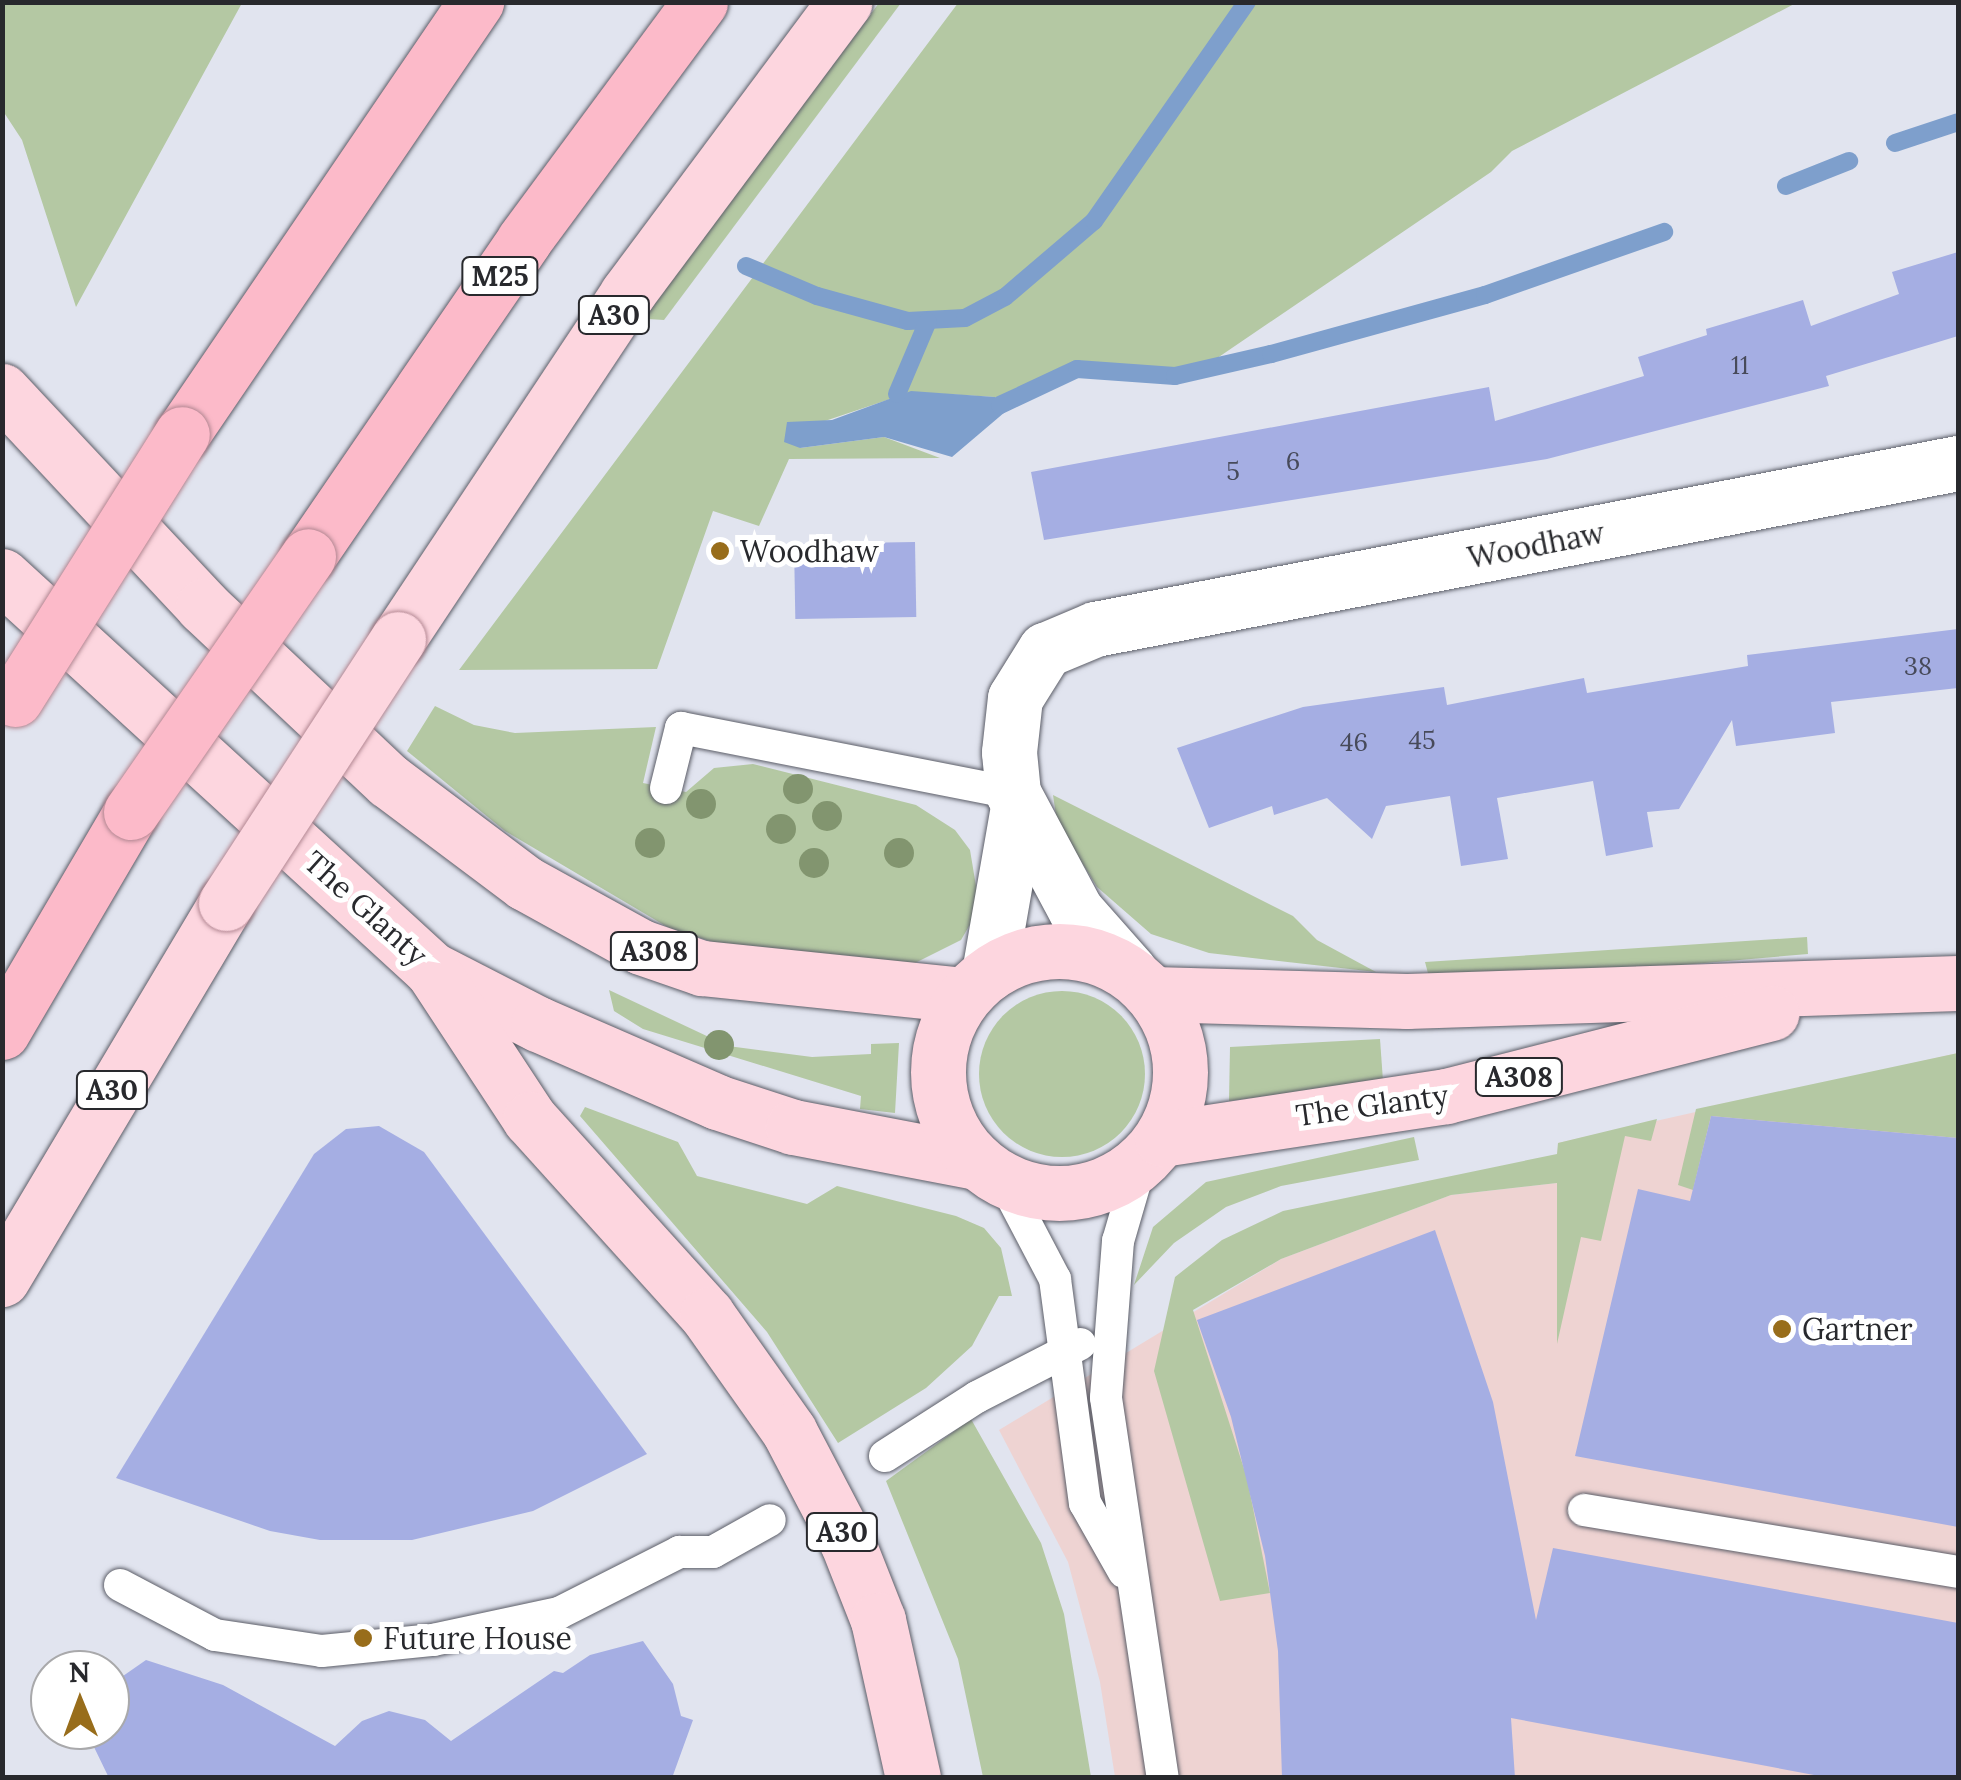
<!DOCTYPE html>
<style>
body{margin:0}
#map{position:relative;width:1961px;height:1780px;overflow:hidden;background:#e1e4ef;font-family:Lora,serif}
div>[style]{position:absolute}
[style*='--x']{left:calc(var(--x)*1px);top:calc(var(--y)*1px);width:calc(var(--w)*1px);rotate:calc(var(--a)*1deg)}
.commercial>*{inset:0;background:#eed3d2}
.green>*{inset:0;background:#b4c8a3}
.round{border-radius:50%}
.water>*{inset:0;background:#7e9fcc}
.stream>*{height:18px;margin:-9px;padding:0 9px;transform-origin:9px;border-radius:9px;background:#7e9fcc}
.building>*{inset:0;background:#a5aee3;transform-origin:0 0}
.roads{filter:drop-shadow(0 0 2px #5c5e68) drop-shadow(0 0 2px #5c5e68)}
.service>*{height:32px;margin:-16px;padding:0 16px;transform-origin:16px;border-radius:16px;background:#fff}
.minor>*{height:55px;margin:-27.5px;padding:0 27.5px;transform-origin:27.5px;border-radius:27.5px;background:#fff}
.primary>*{height:55px;margin:-27.5px;padding:0 27.5px;transform-origin:27.5px;border-radius:27.5px;background:#fdd6df}
.primary>.ring{margin:-27.5px;padding:0;box-sizing:content-box;background:none;border:55px solid #fdd6df;border-radius:50%}
.motorway>*{height:55px;margin:-27.5px;padding:0 27.5px;transform-origin:27.5px;border-radius:27.5px;background:#fcbac9}
.bridges{filter:drop-shadow(0 0 2px #b28792) drop-shadow(0 0 2px #b28792)}
.primary-bridge>*{height:55px;margin:-27.5px;padding:0 27.5px;transform-origin:27.5px;border-radius:27.5px;background:#fdd6df}
.motorway-bridge>*{height:55px;margin:-27.5px;padding:0 27.5px;transform-origin:27.5px;border-radius:27.5px;background:#fcbac9}
.trees>*{width:30px;height:30px;margin:-15px;border-radius:50%;background:#82956f}
.dots>*{width:28px;height:28px;translate:-50% -50%;box-sizing:border-box;border:5px solid #fff;border-radius:50%}
span{translate:-50% -50%;white-space:nowrap;text-align:center;line-height:1.15;-webkit-text-stroke:10px #fff;paint-order:stroke}
.number-label{font-size:25px;color:#474a5a}
.number-label span{-webkit-text-stroke-width:0}
.shield-label span{padding:2px 8px;background:#fff;border:2px solid;border-radius:8px;-webkit-text-stroke-width:0}
.shield-label{font-size:28px;color:#28292d;font-weight:700}
.street-label{font-size:30px;color:#28292d}
.poi-label{font-size:30px;color:#28292d}
.left{translate:0 -50%;text-align:left}
.frame{position:absolute;inset:0;border:5px solid #28292d;pointer-events:none}
.north{position:absolute;left:30px;top:1650px;width:100px;height:100px;box-sizing:border-box;background:#fff;border:2px solid #a9a9ab;border-radius:50%;rotate:359deg;font-size:28px;font-weight:700;line-height:40px;text-align:center;color:#28292d}
.north::after{content:'';display:block;margin:auto;width:35px;height:45px;background:#986d1b;clip-path:polygon(50% 0,100% 100%,50% 72%,0 100%)}
</style>
<div id="map">
<div class="commercial">
<div style="clip-path:polygon(1958px 1053px,1958px 1777px,1115px 1777px,1100px 1682px,1068px 1562px,999px 1430px,1281px 1259px,1451px 1195px,1557px 1183px,1558px 1143px)"></div>
</div>
<div class="green">
<div style="clip-path:polygon(2px 3px,242px 3px,76px 307px,22px 140px,3px 111px)"></div>
<div style="clip-path:polygon(879px 3px,901px 3px,664px 320px,648px 319px,646px 315px)"></div>
<div style="clip-path:polygon(958px 3px,1796px 3px,1512px 151px,1491px 172px,1185px 380px,1077px 377px,1005px 412px,995px 397px,911px 392px,822px 422px,787px 422px,800px 448px,884px 437px,940px 458px,789px 459px,759px 526px,713px 511px,657px 669px,459px 670px)"></div>
<div style="clip-path:polygon(435px 706px,474px 725px,515px 733px,656px 727px,643px 783px,686px 792px,714px 768px,753px 764px,916px 805px,955px 830px,970px 850px,978px 898px,972px 921px,961px 940px,915px 963px,738px 950px,669px 928px,505px 831px,407px 751px)"></div>
<div style="clip-path:polygon(1053px 795px,1293px 916px,1317px 940px,1376px 972px,1209px 953px,1151px 934px,1097px 887px,1057px 822px)"></div>
<div style="clip-path:polygon(1807px 937px,1808px 954px,1670px 966px,1429px 977px,1425px 962px)"></div>
<div style="clip-path:polygon(609px 990px,728px 1046px,812px 1057px,871px 1054px,871px 1044px,899px 1043px,895px 1113px,860px 1109px,861px 1096px,643px 1029px,614px 1011px)"></div>
<div class="round" style="left:979px;top:991px;width:166px;height:166px"></div>
<div style="clip-path:polygon(1380px 1039px,1383px 1081px,1229px 1101px,1230px 1047px)"></div>
<div style="clip-path:polygon(1958px 1053px,1958px 1138px,1711px 1116px,1693px 1190px,1678px 1185px,1696px 1109px)"></div>
<div style="clip-path:polygon(585px 1107px,678px 1142px,697px 1176px,807px 1204px,837px 1186px,956px 1216px,984px 1228px,1001px 1248px,1012px 1296px,999px 1296px,972px 1346px,926px 1388px,838px 1443px,767px 1332px,580px 1116px)"></div>
<div style="clip-path:polygon(1657px 1119px,1651px 1141px,1625px 1136px,1601px 1241px,1581px 1237px,1557px 1344px,1557px 1183px,1451px 1195px,1281px 1259px,1193px 1310px,1247px 1478px,1270px 1593px,1220px 1601px,1154px 1371px,1175px 1277px,1222px 1240px,1283px 1211px,1557px 1154px,1558px 1143px)"></div>
<div style="clip-path:polygon(1414px 1137px,1419px 1160px,1281px 1186px,1226px 1207px,1174px 1243px,1134px 1285px,1153px 1227px,1206px 1182px)"></div>
<div style="clip-path:polygon(971px 1419px,1041px 1543px,1064px 1614px,1091px 1777px,983px 1777px,958px 1659px,886px 1481px)"></div>
</div>
<div class="water">
<div style="clip-path:polygon(911px 391px,995px 397px,1005px 412px,952px 457px,884px 437px,800px 448px,784px 442px,787px 422px,832px 420px)"></div>
</div>
<div class="stream">
<div style="--x:1895;--y:143;--w:66;--a:-18.4"></div>
<div style="--x:1786;--y:186;--w:68;--a:-21.6"></div>
<div style="--x:746;--y:266;--w:77;--a:22.9"></div>
<div style="--x:817;--y:296;--w:94;--a:15.4"></div>
<div style="--x:908;--y:321;--w:57;--a:-3"></div>
<div style="--x:965;--y:318;--w:45;--a:-27.7"></div>
<div style="--x:1005;--y:297;--w:117;--a:-40.5"></div>
<div style="--x:1094;--y:221;--w:267;--a:-55.1"></div>
<div style="--x:897;--y:394;--w:79;--a:-67"></div>
<div style="--x:1000;--y:405;--w:85;--a:-25.1"></div>
<div style="--x:1077;--y:369;--w:98;--a:4.1"></div>
<div style="--x:1175;--y:376;--w:98;--a:-12.9"></div>
<div style="--x:1271;--y:354;--w:222;--a:-15.4"></div>
<div style="--x:1485;--y:295;--w:190;--a:-19.4"></div>
</div>
<div class="building">
<div style="clip-path:polygon(1958px 252px,1958px 336px,1826px 376px,1829px 386px,1547px 459px,1044px 540px,1031px 472px,1489px 387px,1495px 421px,1644px 376px,1638px 357px,1707px 335px,1706px 329px,1803px 300px,1811px 326px,1899px 294px,1892px 272px)"></div>
<div style="left:915px;top:542px;width:75px;height:121px;rotate:89deg"></div>
<div style="clip-path:polygon(1958px 629px,1958px 688px,1831px 702px,1835px 733px,1736px 746px,1732px 720px,1679px 809px,1647px 812px,1653px 847px,1606px 856px,1593px 781px,1497px 798px,1508px 859px,1461px 866px,1450px 796px,1386px 806px,1372px 839px,1327px 798px,1274px 815px,1272px 806px,1209px 828px,1177px 748px,1303px 707px,1444px 687px,1447px 705px,1584px 678px,1587px 693px,1748px 666px,1747px 655px)"></div>
<div style="clip-path:polygon(1711px 1116px,1958px 1138px,1958px 1527px,1575px 1456px,1638px 1189px,1690px 1201px)"></div>
<div style="clip-path:polygon(379px 1126px,424px 1152px,647px 1454px,533px 1511px,412px 1540px,320px 1540px,270px 1531px,116px 1478px,314px 1154px,346px 1129px)"></div>
<div style="clip-path:polygon(1435px 1230px,1493px 1402px,1536px 1620px,1553px 1548px,1958px 1623px,1958px 1778px,1830px 1778px,1511px 1718px,1515px 1778px,1282px 1778px,1278px 1651px,1265px 1556px,1231px 1417px,1197px 1320px)"></div>
<div style="clip-path:polygon(643px 1641px,673px 1684px,681px 1716px,693px 1720px,672px 1778px,109px 1778px,93px 1745px,111px 1739px,110px 1707px,123px 1676px,146px 1660px,223px 1685px,335px 1746px,362px 1721px,389px 1711px,425px 1720px,451px 1741px,554px 1671px,563px 1673px,590px 1655px)"></div>
</div>
<div class="roads">
<div class="service">
<div style="--x:666;--y:788;--w:62;--a:-76"></div>
<div style="--x:681;--y:728;--w:338;--a:11.1"></div>
<div style="--x:1141;--y:1162;--w:82;--a:106.2"></div>
<div style="--x:1118;--y:1241;--w:157;--a:94.4"></div>
<div style="--x:1106;--y:1398;--w:384;--a:81.5"></div>
<div style="--x:1003;--y:1180;--w:112;--a:62.3"></div>
<div style="--x:1055;--y:1279;--w:226;--a:82.4"></div>
<div style="--x:1085;--y:1503;--w:79;--a:60.5"></div>
<div style="--x:885;--y:1456;--w:109;--a:-32.7"></div>
<div style="--x:977;--y:1397;--w:116;--a:-27.2"></div>
<div style="--x:1584;--y:1510;--w:379;--a:9.4"></div>
<div style="--x:120;--y:1585;--w:107;--a:27.8"></div>
<div style="--x:215;--y:1635;--w:108;--a:8.5"></div>
<div style="--x:322;--y:1651;--w:112;--a:-5.7"></div>
<div style="--x:433;--y:1640;--w:129;--a:-12.1"></div>
<div style="--x:559;--y:1613;--w:135;--a:-26.9"></div>
<div style="--x:679;--y:1552;--w:34;--a:0"></div>
<div style="--x:713;--y:1552;--w:65;--a:-29.3"></div>
</div>
<div class="minor">
<div style="--x:1130;--y:972;--w:81;--a:-131.5"></div>
<div style="--x:1076;--y:911;--w:134;--a:-118.1"></div>
<div style="--x:1013;--y:793;--w:41;--a:-95.6"></div>
<div style="--x:1009;--y:752;--w:54;--a:-83.7"></div>
<div style="--x:1015;--y:698;--w:57;--a:-58"></div>
<div style="--x:1045;--y:650;--w:54;--a:-22.8"></div>
<div style="--x:1095;--y:629;--w:879;--a:-10.89"></div>
<div style="--x:989;--y:973;--w:169;--a:-80.1"></div>
</div>
<div class="primary">
<div style="--x:2;--y:391;--w:294;--a:46.9"></div>
<div style="--x:203;--y:606;--w:255;--a:43.3"></div>
<div style="--x:389;--y:781;--w:170;--a:36.9"></div>
<div style="--x:525;--y:883;--w:132;--a:28.9"></div>
<div style="--x:641;--y:947;--w:65;--a:19"></div>
<div style="--x:702;--y:968;--w:263;--a:5.9"></div>
<div style="--x:2;--y:576;--w:582;--a:42.49"></div>
<div style="--x:431;--y:969;--w:120;--a:27.2"></div>
<div style="--x:538;--y:1024;--w:195;--a:23.5"></div>
<div style="--x:717;--y:1102;--w:80;--a:18.2"></div>
<div style="--x:793;--y:1127;--w:187;--a:10.8"></div>
<div style="--x:398;--y:639;--w:414;--a:-56.4"></div>
<div style="--x:627;--y:294;--w:364;--a:-53.3"></div>
<div class="ring" style="left:938px;top:951px;width:187px;height:187px"></div>
<div style="--x:434;--y:973;--w:175;--a:56.7"></div>
<div style="--x:530;--y:1119;--w:264;--a:47.9"></div>
<div style="--x:707;--y:1315;--w:142;--a:54.7"></div>
<div style="--x:789;--y:1431;--w:127;--a:62.4"></div>
<div style="--x:848;--y:1544;--w:82;--a:68.5"></div>
<div style="--x:878;--y:1620;--w:162;--a:77.5"></div>
<div style="--x:1153;--y:994;--w:254;--a:1.6"></div>
<div style="--x:1407;--y:1001;--w:551;--a:-1.87"></div>
<div style="--x:1162;--y:1139;--w:287;--a:-8.6"></div>
<div style="--x:1446;--y:1096;--w:336;--a:-14.3"></div>
<div style="--x:2;--y:1279;--w:438;--a:-59.2"></div>
</div>
<div class="motorway">
<div style="--x:182;--y:434;--w:523;--a:-55.76"></div>
<div style="--x:308;--y:556;--w:383;--a:-55.6"></div>
<div style="--x:524;--y:240;--w:296;--a:-53.5"></div>
<div style="--x:2;--y:1032;--w:255;--a:-59.6"></div>
</div>
</div>
<div class="bridges">
<div class="primary-bridge">
<div style="--x:226;--y:903;--w:315;--a:-56.9"></div>
</div>
<div class="motorway-bridge">
<div style="--x:15;--y:699;--w:313;--a:-57.8"></div>
<div style="--x:131;--y:812;--w:311;--a:-55.3"></div>
</div>
</div>
<div class="trees">
<div style="left:798px;top:789px"></div>
<div style="left:701px;top:804px"></div>
<div style="left:827px;top:816px"></div>
<div style="left:781px;top:829px"></div>
<div style="left:650px;top:843px"></div>
<div style="left:899px;top:853px"></div>
<div style="left:814px;top:863px"></div>
<div style="left:719px;top:1045px"></div>
</div>
<div class="dots">
<div style="left:720px;top:551px;background:#986d1b"></div>
<div style="left:1782px;top:1329px;background:#986d1b"></div>
<div style="left:363px;top:1638px;background:#986d1b"></div>
</div>
<div class="number-label">
<span style="left:1740px;top:365px">11</span>
<span style="left:1293px;top:461px">6</span>
<span style="left:1233px;top:471px">5</span>
<span style="left:1918px;top:666px">38</span>
<span style="left:1422px;top:740px">45</span>
<span style="left:1354px;top:742px">46</span>
</div>
<div class="shield-label">
<span style="left:500px;top:276px">M25</span>
<span style="left:614px;top:315px">A30</span>
<span style="left:654px;top:951px">A308</span>
<span style="left:1519px;top:1077px">A308</span>
<span style="left:112px;top:1090px">A30</span>
<span style="left:842px;top:1532px">A30</span>
</div>
<div class="street-label">
<span style="left:1536px;top:545px;rotate:-11deg">Woodhaw</span>
<span style="left:366px;top:908px;rotate:42deg">The Glanty</span>
<span style="left:1372px;top:1105px;rotate:-8deg">The Glanty</span>
</div>
<div class="poi-label">
<span class="left" style="left:740px;top:551px">Woodhaw</span>
<span class="left" style="left:1802px;top:1329px">Gartner</span>
<span class="left" style="left:383px;top:1638px">Future House</span>
</div>
<div class="frame"></div>
<div class="north">N</div>
</div>
